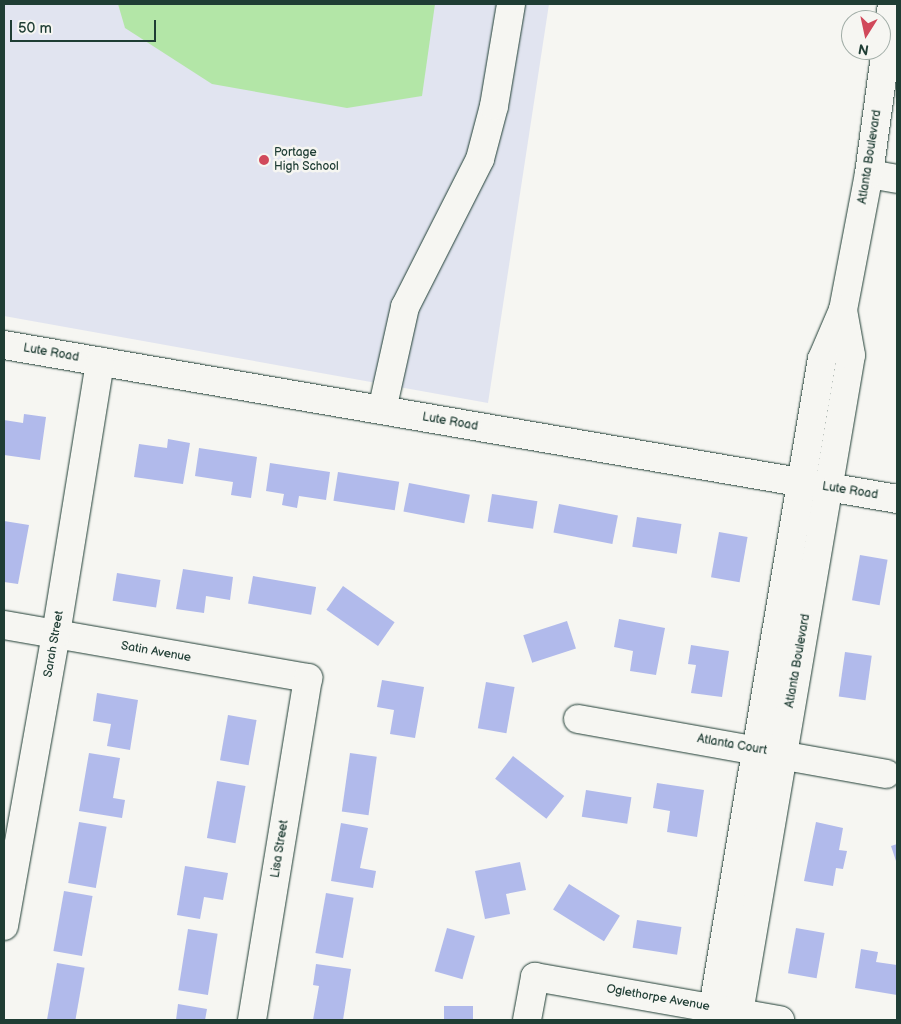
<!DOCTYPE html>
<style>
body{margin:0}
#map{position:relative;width:901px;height:1024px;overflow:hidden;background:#f6f6f2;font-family:"Balsamiq Sans",sans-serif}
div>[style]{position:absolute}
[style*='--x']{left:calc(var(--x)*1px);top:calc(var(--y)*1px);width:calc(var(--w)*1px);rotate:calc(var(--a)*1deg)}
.built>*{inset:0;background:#e1e4f0}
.green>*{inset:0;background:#b3e6a7}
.building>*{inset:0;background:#b1baeb;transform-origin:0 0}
.roads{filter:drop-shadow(0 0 1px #1f3d34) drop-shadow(0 0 1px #1f3d34)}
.minor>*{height:28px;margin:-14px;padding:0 14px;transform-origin:14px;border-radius:14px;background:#f6f6f2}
.dots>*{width:14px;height:14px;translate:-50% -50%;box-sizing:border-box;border:2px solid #f6f6f2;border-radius:50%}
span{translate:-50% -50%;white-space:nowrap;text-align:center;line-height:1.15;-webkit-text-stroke:5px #f6f6f2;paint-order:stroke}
.poi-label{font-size:12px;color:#1f3d34}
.left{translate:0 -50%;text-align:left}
.street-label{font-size:12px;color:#1f3d34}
.frame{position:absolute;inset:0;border:5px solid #1f3d34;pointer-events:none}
.north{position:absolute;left:841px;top:10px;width:50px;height:50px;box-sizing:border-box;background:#f6f6f2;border:1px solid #a0aca6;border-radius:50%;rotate:190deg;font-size:14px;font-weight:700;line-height:20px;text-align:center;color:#1f3d34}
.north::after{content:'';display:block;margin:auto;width:18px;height:22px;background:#d1495b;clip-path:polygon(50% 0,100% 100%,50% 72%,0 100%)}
.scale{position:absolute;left:10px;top:20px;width:146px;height:22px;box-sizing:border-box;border:2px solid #1f3d34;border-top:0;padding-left:6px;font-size:15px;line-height:18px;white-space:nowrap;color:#1f3d34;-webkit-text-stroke:4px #f6f6f2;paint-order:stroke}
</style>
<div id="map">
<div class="built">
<div style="clip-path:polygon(4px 4px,549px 4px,488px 403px,4px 316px)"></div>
</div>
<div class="green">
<div style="clip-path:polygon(118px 4px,435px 4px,422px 96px,347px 108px,212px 84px,125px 28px)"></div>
</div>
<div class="building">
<div style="clip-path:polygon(24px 414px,46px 417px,40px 460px,4px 455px,4px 420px,23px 423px)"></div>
<div style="clip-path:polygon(168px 439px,190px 443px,183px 484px,134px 477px,139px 444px,167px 448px)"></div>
<div style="clip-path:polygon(199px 448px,257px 457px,251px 498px,231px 495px,233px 482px,195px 476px)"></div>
<div style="clip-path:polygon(270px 463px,330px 472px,326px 500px,299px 496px,297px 508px,282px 505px,284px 494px,266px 491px)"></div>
<div style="left:338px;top:472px;width:62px;height:29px;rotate:9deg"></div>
<div style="left:409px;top:483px;width:62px;height:29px;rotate:11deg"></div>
<div style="left:492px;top:494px;width:46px;height:28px;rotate:9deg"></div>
<div style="left:559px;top:504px;width:60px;height:29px;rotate:11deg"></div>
<div style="left:637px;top:517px;width:45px;height:30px;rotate:9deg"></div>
<div style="clip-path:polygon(4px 521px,29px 525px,18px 584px,4px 582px)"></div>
<div style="left:719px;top:532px;width:29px;height:46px;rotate:10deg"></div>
<div style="left:860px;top:555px;width:28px;height:46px;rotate:10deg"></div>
<div style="clip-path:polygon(183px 569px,233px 577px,230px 600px,206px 596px,204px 613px,176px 609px)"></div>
<div style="left:117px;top:573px;width:44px;height:28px;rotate:9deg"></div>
<div style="left:253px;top:576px;width:64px;height:28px;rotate:10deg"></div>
<div style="left:343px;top:586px;width:63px;height:29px;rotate:35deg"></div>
<div style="clip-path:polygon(619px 619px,665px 628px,656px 675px,630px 671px,633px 651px,614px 647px)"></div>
<div style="left:567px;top:621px;width:29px;height:46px;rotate:72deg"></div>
<div style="clip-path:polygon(691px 645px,729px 651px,722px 697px,691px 693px,696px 665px,688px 664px)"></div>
<div style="left:845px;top:652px;width:27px;height:45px;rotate:8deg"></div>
<div style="clip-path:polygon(382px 680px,424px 687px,415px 738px,390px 734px,394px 710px,377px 707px)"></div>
<div style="left:486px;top:682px;width:29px;height:47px;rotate:10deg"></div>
<div style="clip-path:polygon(97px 693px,138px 700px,130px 750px,107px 746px,111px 724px,93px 721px)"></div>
<div style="left:228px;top:715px;width:29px;height:46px;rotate:10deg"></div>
<div style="clip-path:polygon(89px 753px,120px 758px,113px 798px,125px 800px,122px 818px,79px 811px)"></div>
<div style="left:350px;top:753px;width:27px;height:59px;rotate:8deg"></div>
<div style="left:513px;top:756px;width:65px;height:29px;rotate:38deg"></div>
<div style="left:217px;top:781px;width:29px;height:58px;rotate:10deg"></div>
<div style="clip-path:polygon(657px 783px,704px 790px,697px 837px,667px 832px,670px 811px,653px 808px)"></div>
<div style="left:586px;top:790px;width:46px;height:27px;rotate:9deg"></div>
<div style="left:79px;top:822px;width:28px;height:62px;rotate:10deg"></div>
<div style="clip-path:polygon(816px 822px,843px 828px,839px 850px,847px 851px,843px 869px,836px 868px,833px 886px,804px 881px)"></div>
<div style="clip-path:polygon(341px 823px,368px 828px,360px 868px,376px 871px,373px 888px,331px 881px)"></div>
<div style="clip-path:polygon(897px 844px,897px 864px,891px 846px)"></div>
<div style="clip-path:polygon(520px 862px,526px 890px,506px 894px,510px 914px,485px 919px,475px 871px)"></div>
<div style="clip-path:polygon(185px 866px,228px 873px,223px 900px,204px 897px,200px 919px,177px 915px)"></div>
<div style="left:569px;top:884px;width:60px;height:30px;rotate:32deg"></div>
<div style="left:64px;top:891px;width:29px;height:61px;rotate:10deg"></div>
<div style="left:326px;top:893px;width:28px;height:61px;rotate:10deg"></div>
<div style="left:637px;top:920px;width:45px;height:28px;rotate:9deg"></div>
<div style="left:447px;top:928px;width:29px;height:45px;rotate:16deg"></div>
<div style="left:796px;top:928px;width:29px;height:46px;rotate:10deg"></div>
<div style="left:188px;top:929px;width:30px;height:62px;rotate:9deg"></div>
<div style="clip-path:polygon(861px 949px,878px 952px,876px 962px,897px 965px,897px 995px,855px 988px)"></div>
<div style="left:57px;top:963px;width:28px;height:58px;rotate:10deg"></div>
<div style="clip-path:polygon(316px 964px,351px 969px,343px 1020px,313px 1020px,319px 986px,313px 985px)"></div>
<div style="clip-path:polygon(178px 1004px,207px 1009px,205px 1020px,176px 1020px)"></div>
<div style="left:473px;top:1006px;width:14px;height:29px;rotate:90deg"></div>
</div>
<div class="roads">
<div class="minor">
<div style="--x:869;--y:174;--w:28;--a:10"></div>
<div style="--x:4;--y:345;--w:906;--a:9.78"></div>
<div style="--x:382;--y:410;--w:106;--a:-77.4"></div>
<div style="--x:405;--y:307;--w:166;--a:-63.1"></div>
<div style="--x:480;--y:159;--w:55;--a:-75.2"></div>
<div style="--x:494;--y:106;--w:103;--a:-80.5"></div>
<div style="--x:4;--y:625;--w:309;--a:9.9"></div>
<div style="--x:308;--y:678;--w:347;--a:99.3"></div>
<div style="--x:578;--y:719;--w:313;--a:10.1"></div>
<div style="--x:4;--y:926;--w:297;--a:-79.9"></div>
<div style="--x:56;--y:634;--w:276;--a:-80.8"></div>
<div style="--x:713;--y:1008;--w:658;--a:-80.47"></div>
<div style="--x:822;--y:359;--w:53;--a:-66.8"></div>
<div style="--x:843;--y:310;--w:138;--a:-79.2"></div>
<div style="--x:869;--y:174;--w:172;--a:-82.3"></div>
<div style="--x:739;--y:1013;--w:667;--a:-80.34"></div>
<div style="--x:851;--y:355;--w:46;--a:-100.1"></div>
<div style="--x:527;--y:1020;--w:44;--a:-79.5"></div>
<div style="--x:535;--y:977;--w:249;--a:10"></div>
</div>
</div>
<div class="dots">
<div style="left:264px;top:160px;background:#d1495b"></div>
</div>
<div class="poi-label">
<span class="left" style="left:274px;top:160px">Portage<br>High School</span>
</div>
<div class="street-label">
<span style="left:870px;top:157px;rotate:-81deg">Atlanta Boulevard</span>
<span style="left:51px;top:353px;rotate:10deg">Lute Road</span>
<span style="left:450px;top:422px;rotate:10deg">Lute Road</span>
<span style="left:850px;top:491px;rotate:9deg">Lute Road</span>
<span style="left:54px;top:644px;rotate:-80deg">Sarah Street</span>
<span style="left:156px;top:652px;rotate:10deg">Satin Avenue</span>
<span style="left:798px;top:661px;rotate:-80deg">Atlanta Boulevard</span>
<span style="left:732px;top:745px;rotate:10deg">Atlanta Court</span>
<span style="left:280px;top:849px;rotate:-81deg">Lisa Street</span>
<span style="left:658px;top:998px;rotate:10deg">Oglethorpe Avenue</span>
</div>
<div class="frame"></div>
<div class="north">N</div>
<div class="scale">50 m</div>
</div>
